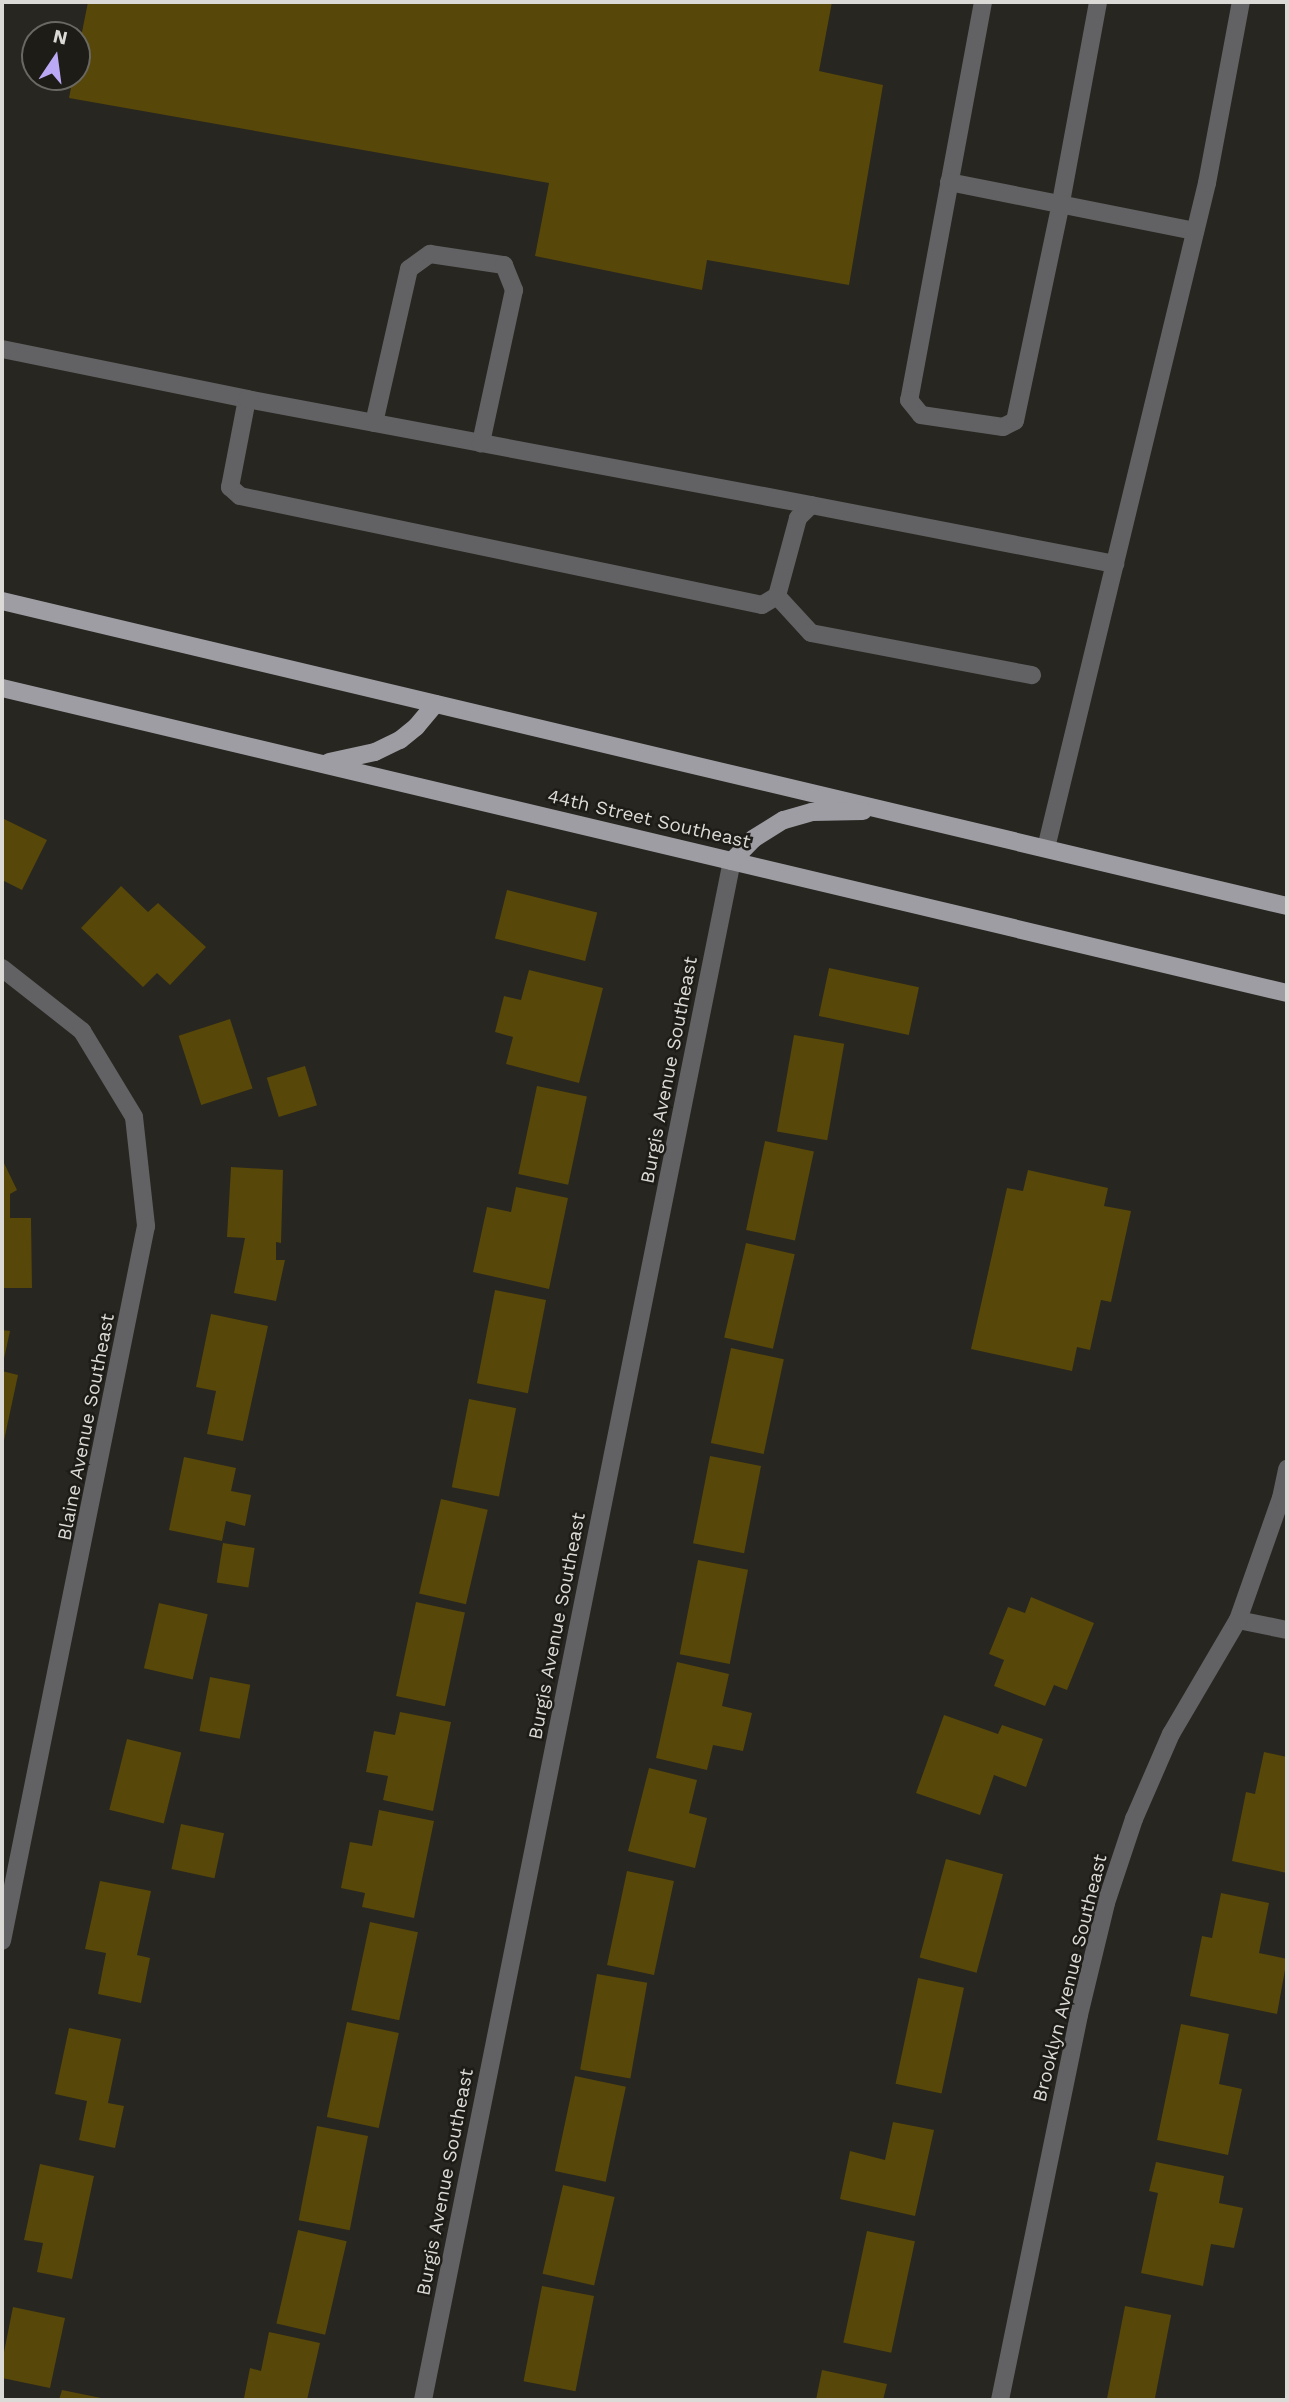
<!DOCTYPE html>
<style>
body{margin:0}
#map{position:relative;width:1289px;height:2402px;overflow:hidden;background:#272620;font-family:"Work Sans",sans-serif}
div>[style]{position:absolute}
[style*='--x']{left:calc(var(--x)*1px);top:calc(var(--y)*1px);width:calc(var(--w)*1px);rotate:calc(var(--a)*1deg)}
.building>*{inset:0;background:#574709;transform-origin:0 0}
.service>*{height:18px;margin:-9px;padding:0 9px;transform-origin:9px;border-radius:9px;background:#626264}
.minor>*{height:18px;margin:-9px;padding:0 9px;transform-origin:9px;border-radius:9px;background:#626264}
.primary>*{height:18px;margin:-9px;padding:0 9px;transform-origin:9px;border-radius:9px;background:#9e9da3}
span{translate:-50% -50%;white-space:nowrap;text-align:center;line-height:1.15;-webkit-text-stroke:5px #1e1c17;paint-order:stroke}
.street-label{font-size:19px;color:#dbdad6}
.frame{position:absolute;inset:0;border:4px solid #dbdad6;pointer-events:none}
.north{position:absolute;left:21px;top:21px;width:70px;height:70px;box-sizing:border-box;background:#1e1c17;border:2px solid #6a6863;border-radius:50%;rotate:13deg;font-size:19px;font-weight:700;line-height:28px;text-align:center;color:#dbdad6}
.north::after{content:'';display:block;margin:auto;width:24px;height:32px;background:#bca9f5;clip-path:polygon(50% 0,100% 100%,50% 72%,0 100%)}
</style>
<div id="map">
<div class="building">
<div style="clip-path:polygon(88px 2px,832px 2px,819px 71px,883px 85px,849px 285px,707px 260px,702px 290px,535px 256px,549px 183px,69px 98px,73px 77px,77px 77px,77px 57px)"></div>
<div style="clip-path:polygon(2px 818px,47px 840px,22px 890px,2px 880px)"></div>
<div style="clip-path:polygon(121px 886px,148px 912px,158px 903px,206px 947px,170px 985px,157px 973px,143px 987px,81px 928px)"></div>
<div style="left:507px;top:890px;width:93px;height:50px;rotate:14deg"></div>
<div style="left:829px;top:968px;width:92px;height:49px;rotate:12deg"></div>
<div style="clip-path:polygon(529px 970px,603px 988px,579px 1083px,506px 1064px,513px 1037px,495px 1032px,504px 996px,521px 1000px)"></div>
<div style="left:230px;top:1019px;width:73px;height:54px;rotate:72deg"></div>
<div style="left:794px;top:1035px;width:51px;height:98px;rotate:10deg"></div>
<div style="left:305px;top:1066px;width:41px;height:40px;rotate:73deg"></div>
<div style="left:537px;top:1086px;width:51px;height:90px;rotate:12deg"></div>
<div style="left:765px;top:1141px;width:50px;height:91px;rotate:12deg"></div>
<div style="clip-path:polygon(2px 1159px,17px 1190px,10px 1194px,10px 1218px,31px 1218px,32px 1288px,2px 1288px)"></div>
<div style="clip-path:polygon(231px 1167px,283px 1170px,281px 1243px,276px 1242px,276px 1260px,285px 1260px,276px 1301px,234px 1293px,245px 1238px,227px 1237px)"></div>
<div style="clip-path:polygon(1028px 1170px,1108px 1188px,1104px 1206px,1131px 1211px,1111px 1302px,1101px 1300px,1090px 1350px,1077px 1347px,1072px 1371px,971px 1349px,1007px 1188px,1023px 1191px)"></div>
<div style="clip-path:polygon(516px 1187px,568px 1198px,549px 1289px,473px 1272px,487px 1207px,511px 1212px)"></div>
<div style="left:746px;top:1243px;width:50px;height:97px;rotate:13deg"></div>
<div style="left:495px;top:1290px;width:52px;height:95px;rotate:11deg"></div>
<div style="clip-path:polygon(211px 1314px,268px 1326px,243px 1441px,207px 1434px,216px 1391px,196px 1387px)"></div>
<div style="clip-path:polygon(2px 1330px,10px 1331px,3px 1363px,2px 1363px)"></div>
<div style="left:731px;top:1348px;width:54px;height:97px;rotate:12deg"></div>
<div style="clip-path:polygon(2px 1371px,18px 1375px,3px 1445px,2px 1445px)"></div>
<div style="left:469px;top:1399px;width:48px;height:90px;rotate:11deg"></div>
<div style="left:710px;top:1456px;width:52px;height:89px;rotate:11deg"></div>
<div style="clip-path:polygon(184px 1457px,236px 1468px,231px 1491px,251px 1495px,245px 1526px,226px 1521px,222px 1541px,169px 1530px)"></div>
<div style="left:441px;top:1499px;width:48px;height:97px;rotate:13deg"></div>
<div style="left:223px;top:1543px;width:32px;height:40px;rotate:9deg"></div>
<div style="left:698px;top:1560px;width:51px;height:96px;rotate:11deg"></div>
<div style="clip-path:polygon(1031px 1597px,1094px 1623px,1067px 1690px,1054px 1685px,1045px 1706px,994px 1686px,1004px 1660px,989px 1654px,1008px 1607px,1025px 1613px)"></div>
<div style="left:416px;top:1602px;width:50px;height:96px;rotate:12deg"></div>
<div style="left:159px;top:1603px;width:50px;height:67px;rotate:13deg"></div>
<div style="clip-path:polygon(677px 1662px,729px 1674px,722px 1706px,752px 1713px,743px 1751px,713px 1745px,707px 1770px,656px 1758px)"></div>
<div style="left:210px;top:1677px;width:41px;height:55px;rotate:11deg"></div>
<div style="clip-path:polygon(400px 1712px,451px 1722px,433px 1811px,383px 1800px,388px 1776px,366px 1772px,374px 1731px,395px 1735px)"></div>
<div style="clip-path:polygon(944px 1715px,998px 1734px,1002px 1725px,1043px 1739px,1026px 1787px,994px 1775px,980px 1815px,916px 1793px)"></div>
<div style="left:127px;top:1739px;width:56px;height:73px;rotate:14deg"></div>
<div style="clip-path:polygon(1264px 1752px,1287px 1757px,1287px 1873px,1232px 1861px,1246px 1792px,1255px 1794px)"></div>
<div style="clip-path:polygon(649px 1768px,697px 1780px,689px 1813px,707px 1818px,695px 1868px,628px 1851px)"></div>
<div style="clip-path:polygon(379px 1810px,434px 1821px,414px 1918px,362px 1907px,365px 1893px,341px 1888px,350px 1842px,372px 1846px)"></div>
<div style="left:181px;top:1824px;width:44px;height:46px;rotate:12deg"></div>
<div style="left:946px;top:1859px;width:59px;height:102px;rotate:15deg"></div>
<div style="left:627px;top:1871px;width:48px;height:96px;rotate:12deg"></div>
<div style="clip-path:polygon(100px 1881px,151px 1891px,137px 1955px,150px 1958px,141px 2003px,98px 1994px,106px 1953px,85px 1949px)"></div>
<div style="clip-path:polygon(1221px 1893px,1269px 1903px,1259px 1953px,1287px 1959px,1277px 2014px,1190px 1996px,1202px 1936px,1212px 1938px)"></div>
<div style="left:370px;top:1922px;width:49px;height:90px;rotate:12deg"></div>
<div style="left:597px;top:1974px;width:51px;height:97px;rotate:10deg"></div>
<div style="left:918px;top:1978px;width:47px;height:108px;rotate:12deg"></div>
<div style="left:347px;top:2022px;width:53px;height:97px;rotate:12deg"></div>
<div style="clip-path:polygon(1181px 2024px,1229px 2034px,1219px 2084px,1242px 2089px,1228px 2155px,1157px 2140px)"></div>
<div style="clip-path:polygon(69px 2028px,121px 2039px,108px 2103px,124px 2106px,115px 2148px,79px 2140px,87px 2101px,55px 2094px)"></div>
<div style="left:575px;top:2076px;width:52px;height:97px;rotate:12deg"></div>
<div style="clip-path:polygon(893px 2122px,934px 2130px,915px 2216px,840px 2199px,850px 2151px,885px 2160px)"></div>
<div style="left:317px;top:2126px;width:52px;height:96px;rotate:11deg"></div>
<div style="clip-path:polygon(1156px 2162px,1224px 2176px,1219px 2203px,1243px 2208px,1234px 2248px,1211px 2244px,1203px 2286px,1141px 2273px,1158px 2193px,1149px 2191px)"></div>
<div style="clip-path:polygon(40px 2164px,94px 2176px,72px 2279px,37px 2272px,43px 2243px,24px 2240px)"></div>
<div style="left:563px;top:2185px;width:53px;height:91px;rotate:13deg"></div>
<div style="left:298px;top:2230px;width:50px;height:96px;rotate:13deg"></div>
<div style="left:867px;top:2231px;width:49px;height:114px;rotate:12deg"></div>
<div style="left:542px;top:2286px;width:53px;height:97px;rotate:11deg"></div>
<div style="left:1125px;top:2306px;width:47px;height:95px;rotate:11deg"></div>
<div style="clip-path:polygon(13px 2307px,65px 2318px,50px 2388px,2px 2378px,2px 2362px)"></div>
<div style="clip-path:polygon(269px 2332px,320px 2343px,307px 2400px,244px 2398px,250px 2368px,261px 2371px)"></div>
<div style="clip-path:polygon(822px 2370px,887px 2384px,883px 2400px,816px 2400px)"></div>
<div style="clip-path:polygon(62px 2390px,106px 2399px,106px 2400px,59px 2400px)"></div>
</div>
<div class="service">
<div style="--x:983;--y:2;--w:405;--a:100.5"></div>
<div style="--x:909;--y:400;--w:19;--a:51"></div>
<div style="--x:921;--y:415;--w:83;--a:8.3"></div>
<div style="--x:1003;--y:427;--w:13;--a:-27"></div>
<div style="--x:1015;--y:421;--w:224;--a:-78.1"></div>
<div style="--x:1061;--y:202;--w:203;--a:-79.5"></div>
<div style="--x:949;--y:182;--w:251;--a:11.3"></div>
<div style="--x:2;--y:349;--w:250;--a:11.5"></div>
<div style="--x:247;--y:399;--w:90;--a:100.9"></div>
<div style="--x:230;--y:487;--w:13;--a:42"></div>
<div style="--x:240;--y:496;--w:533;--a:11.79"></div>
<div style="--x:762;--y:605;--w:17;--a:-31"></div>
<div style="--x:777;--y:596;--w:81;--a:-74.9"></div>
<div style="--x:798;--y:518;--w:18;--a:-45"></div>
<div style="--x:811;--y:505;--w:310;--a:11"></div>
<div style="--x:247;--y:399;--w:574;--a:10.64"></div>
<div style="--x:374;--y:423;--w:158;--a:-77.2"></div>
<div style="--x:409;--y:269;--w:26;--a:-36"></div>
<div style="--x:430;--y:254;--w:75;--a:8.5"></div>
<div style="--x:504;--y:265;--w:27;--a:68"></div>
<div style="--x:514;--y:290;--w:157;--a:102.2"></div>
<div style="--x:777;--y:596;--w:50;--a:47.4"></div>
<div style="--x:811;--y:633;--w:225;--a:10.8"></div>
<div style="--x:1046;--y:848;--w:684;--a:-76.39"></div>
<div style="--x:1207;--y:183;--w:184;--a:-79.4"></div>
</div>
<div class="minor">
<div style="--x:2;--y:968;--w:102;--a:38.2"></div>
<div style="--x:82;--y:1031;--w:100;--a:58.8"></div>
<div style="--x:134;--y:1117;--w:110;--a:83.7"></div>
<div style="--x:146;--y:1226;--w:729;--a:101.39"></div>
<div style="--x:1238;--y:1620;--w:50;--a:11.5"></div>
<div style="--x:423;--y:2400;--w:1570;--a:-78.65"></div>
<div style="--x:1000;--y:2400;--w:393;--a:-78.4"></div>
<div style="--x:1079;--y:2015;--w:115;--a:-76.4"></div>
<div style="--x:1106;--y:1903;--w:89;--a:-71.6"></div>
<div style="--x:1134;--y:1819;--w:93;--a:-66.5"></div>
<div style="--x:1171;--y:1734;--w:132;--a:-59.6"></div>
<div style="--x:1238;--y:1620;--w:129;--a:-70.6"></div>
<div style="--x:1281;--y:1498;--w:30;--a:-78"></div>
</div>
<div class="primary">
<div style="--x:2;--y:601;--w:1321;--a:13.35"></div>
<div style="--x:2;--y:688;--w:1321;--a:13.35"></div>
<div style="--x:329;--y:762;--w:47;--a:-12.3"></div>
<div style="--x:375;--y:752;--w:28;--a:-26"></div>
<div style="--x:400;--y:740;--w:21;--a:-39"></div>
<div style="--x:416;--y:727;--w:30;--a:-50"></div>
<div style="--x:732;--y:861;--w:30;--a:-46"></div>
<div style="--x:753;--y:839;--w:36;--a:-32"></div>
<div style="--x:784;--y:820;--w:29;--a:-16"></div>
<div style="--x:812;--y:812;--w:51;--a:-1.1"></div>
</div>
<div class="street-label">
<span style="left:649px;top:819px;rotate:13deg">44th Street Southeast</span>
<span style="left:669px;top:1070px;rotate:-79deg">Burgis Avenue Southeast</span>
<span style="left:86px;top:1427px;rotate:-79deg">Blaine Avenue Southeast</span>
<span style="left:557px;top:1626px;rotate:-79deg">Burgis Avenue Southeast</span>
<span style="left:1070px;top:1978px;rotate:-76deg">Brooklyn Avenue Southeast</span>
<span style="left:445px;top:2182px;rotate:-79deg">Burgis Avenue Southeast</span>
</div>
<div class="frame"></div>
<div class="north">N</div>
</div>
